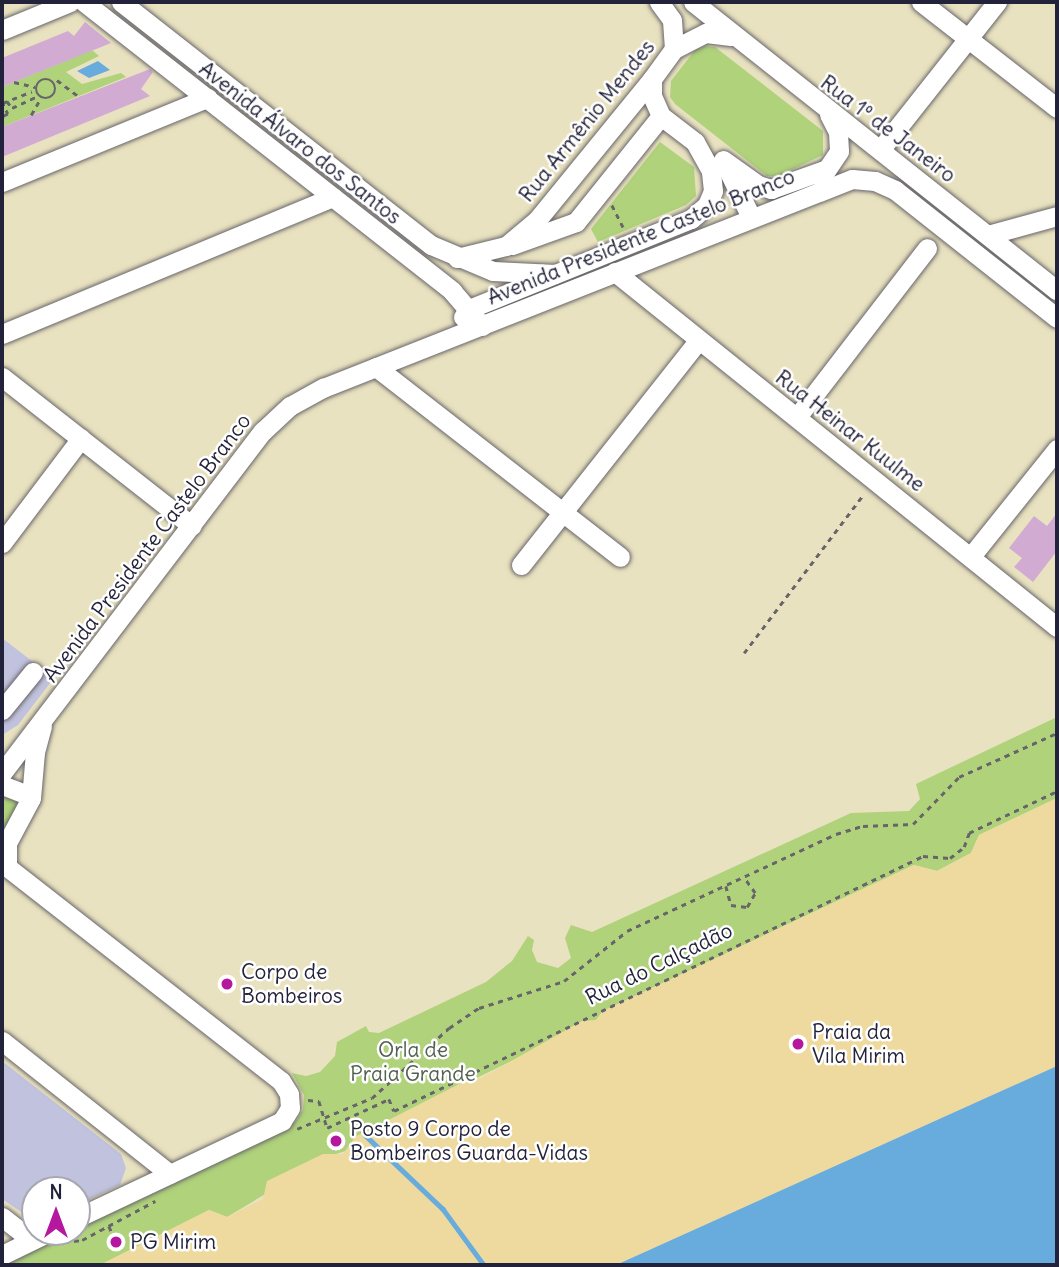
<!DOCTYPE html>
<meta charset="utf-8">
<style>
body{margin:0}
#map{position:relative;width:1059px;height:1267px;overflow:hidden;background:#e9e2c0;font-family:Delius,sans-serif}
div>[style]{position:absolute}
[style*='--x']{left:calc(var(--x)*1px);top:calc(var(--y)*1px);width:calc(var(--w)*1px);rotate:calc(var(--a)*1deg)}
.industrial>*{inset:0;background:#c1c2dd}
.green>*{inset:0;background:#afd27b}
.sand>*{inset:0;background:#eeda9e}
.water>*{inset:0;background:#68abdd}
.stream>*{height:4.5px;margin:-2.25px;padding:0 2.25px;transform-origin:2.25px;border-radius:2.25px;background:#68abdd}
.building>*{inset:0;background:#d2abd2}
.path>*{height:2.5px;margin-top:-1.25px;transform-origin:0;background:repeating-linear-gradient(90deg,#68656a 0 5px,transparent 0 10px)}
.path>.ring{margin:-1.25px;padding:0;box-sizing:content-box;background:none;border:2.5px solid #68656a;border-radius:50%}
.roads{filter:drop-shadow(0 0 2px #68656a) drop-shadow(0 0 2px #68656a)}
.minor>*{height:19px;margin:-9.5px;padding:0 9.5px;transform-origin:9.5px;border-radius:9.5px;background:#fff}
.dots>*{width:19px;height:19px;translate:-50% -50%;box-sizing:border-box;border:4px solid #fff;border-radius:50%}
span{translate:-50% -50%;white-space:nowrap;text-align:center;line-height:1.15;-webkit-text-stroke:5px #fff;paint-order:stroke}
.street-label{font-size:21px;color:#22223b}
.poi-label{font-size:21px;color:#22223b}
.left{translate:0 -50%;text-align:left}
.park-label{font-size:21px;color:#536051}
.frame{position:absolute;inset:0;border:4px solid #22223b;pointer-events:none}
.north{position:absolute;left:21px;top:1176px;width:70px;height:70px;box-sizing:border-box;background:#fff;border:2px solid #a7a7b1;border-radius:50%;rotate:0deg;font-size:19px;font-weight:700;line-height:28px;text-align:center;color:#22223b}
.north::after{content:'';display:block;margin:auto;width:24px;height:32px;background:#b5179e;clip-path:polygon(50% 0,100% 100%,50% 72%,0 100%)}
</style>
<div id="map">
<div class="industrial">
<div style="clip-path:polygon(2px 638px,54px 678px,18px 725px,2px 735px)"></div>
<div style="clip-path:polygon(2px 1061px,121px 1154px,126px 1168px,120px 1185px,77px 1205px,77px 1190px,35px 1190px,35px 1221px,2px 1199px)"></div>
</div>
<div class="green">
<div style="clip-path:polygon(705px 46px,715px 47px,823px 131px,823px 155px,778px 176px,767px 176px,675px 104px,670px 97px,671px 81px,695px 50px)"></div>
<div style="clip-path:polygon(92px 50px,99px 56px,66px 72px,82px 84px,121px 73px,126px 77px,2px 127px,2px 87px)"></div>
<div style="clip-path:polygon(660px 142px,694px 167px,696px 196px,686px 205px,598px 242px,591px 229px)"></div>
<div style="clip-path:polygon(1057px 717px,1057px 798px,979px 835px,971px 853px,937px 871px,914px 865px,603px 1011px,596px 1020px,355px 1137px,349px 1150px,329px 1156px,227px 1217px,209px 1210px,100px 1265px,2px 1265px,295px 1122px,303px 1110px,304px 1095px,292px 1073px,306px 1076px,320px 1072px,335px 1056px,337px 1042px,366px 1026px,369px 1032px,379px 1033px,486px 982px,512px 961px,528px 936px,534px 940px,532px 950px,537px 962px,558px 968px,571px 958px,565px 938px,571px 925px,592px 932px,851px 813px,909px 811px,920px 799px,916px 784px)"></div>
<div style="clip-path:polygon(2px 792px,19px 801px,2px 839px)"></div>
</div>
<div class="sand">
<div style="clip-path:polygon(1057px 798px,1057px 1066px,616px 1265px,100px 1265px,209px 1210px,227px 1217px,263px 1199px,267px 1181px,323px 1154px,343px 1154px,355px 1137px,467px 1080px,481px 1078px,582px 1021px,596px 1020px,603px 1011px,914px 865px,937px 871px,971px 853px,979px 835px)"></div>
</div>
<div class="water">
<div style="clip-path:polygon(98px 61px,110px 70px,89px 78px,77px 71px)"></div>
<div style="clip-path:polygon(1057px 1066px,1057px 1265px,616px 1265px)"></div>
</div>
<div class="stream">
<div style="--x:365;--y:1135;--w:108;--a:43.5"></div>
<div style="--x:443;--y:1209;--w:69;--a:53.8"></div>
</div>
<div class="building">
<div style="clip-path:polygon(85px 22px,111px 43px,2px 87px,2px 58px,68px 31px,74px 36px)"></div>
<div style="clip-path:polygon(150px 69px,153px 72px,141px 89px,150px 96px,2px 157px,2px 127px)"></div>
<div style="clip-path:polygon(1057px 513px,1057px 551px,1033px 582px,1014px 567px,1022px 558px,1009px 548px,1034px 516px,1047px 526px)"></div>
<div style="clip-path:polygon(338px 1130px,347px 1144px,334px 1152px,327px 1140px)"></div>
</div>
<div class="path">
<div class="ring" style="left:36px;top:79px;width:17.5px;height:17.5px"></div>
<div style="--x:57;--y:80;--w:26;--a:37"></div>
<div style="--x:14;--y:82;--w:22;--a:13"></div>
<div style="--x:2;--y:101;--w:14;--a:65"></div>
<div style="--x:8;--y:114;--w:7;--a:153"></div>
<div style="--x:7;--y:101;--w:9;--a:54"></div>
<div style="--x:12;--y:108;--w:26;--a:-25"></div>
<div style="--x:3;--y:103;--w:31;--a:-22"></div>
<div style="--x:31;--y:115;--w:20;--a:-60"></div>
<div style="--x:612;--y:205;--w:28;--a:63"></div>
<div style="--x:744;--y:653;--w:199;--a:-53"></div>
<div style="--x:726;--y:886;--w:20;--a:75"></div>
<div style="--x:731;--y:905;--w:16;--a:7"></div>
<div style="--x:747;--y:907;--w:16;--a:-60"></div>
<div style="--x:755;--y:893;--w:19;--a:-126"></div>
<div style="--x:308;--y:1100;--w:11;--a:5"></div>
<div style="--x:319;--y:1101;--w:28;--a:73"></div>
<div style="--x:327;--y:1128;--w:68;--a:-25.1"></div>
<div style="--x:389;--y:1099;--w:13;--a:67"></div>
<div style="--x:394;--y:1111;--w:587;--a:-25.74"></div>
<div style="--x:923;--y:856;--w:27;--a:4"></div>
<div style="--x:950;--y:858;--w:18;--a:-38"></div>
<div style="--x:964;--y:847;--w:15;--a:-70"></div>
<div style="--x:969;--y:833;--w:98;--a:-25.5"></div>
<div style="--x:297;--y:1129;--w:81;--a:-22.5"></div>
<div style="--x:372;--y:1098;--w:104;--a:-42.3"></div>
<div style="--x:449;--y:1028;--w:36;--a:-34"></div>
<div style="--x:479;--y:1008;--w:89;--a:-17.6"></div>
<div style="--x:564;--y:981;--w:80;--a:-38.4"></div>
<div style="--x:627;--y:931;--w:230;--a:-24.9"></div>
<div style="--x:836;--y:834;--w:28;--a:-17"></div>
<div style="--x:863;--y:826;--w:50;--a:-2.3"></div>
<div style="--x:913;--y:824;--w:66;--a:-45.6"></div>
<div style="--x:959;--y:777;--w:107;--a:-24.2"></div>
<div style="--x:109;--y:1226;--w:12;--a:66"></div>
<div style="--x:64;--y:1242;--w:18;--a:-6"></div>
<div style="--x:82;--y:1240;--w:83;--a:-28.1"></div>
</div>
<div class="roads">
<div class="minor">
<div style="--x:84;--y:2;--w:468;--a:38.1"></div>
<div style="--x:452;--y:291;--w:46;--a:49.4"></div>
<div style="--x:121;--y:2;--w:394;--a:38.1"></div>
<div style="--x:431;--y:245;--w:67;--a:22.8"></div>
<div style="--x:493;--y:271;--w:62;--a:2.8"></div>
<div style="--x:693;--y:2;--w:464;--a:38.4"></div>
<div style="--x:921;--y:2;--w:172;--a:37.9"></div>
<div style="--x:2;--y:30;--w:74;--a:-22.4"></div>
<div style="--x:674;--y:49;--w:36;--a:-27"></div>
<div style="--x:706;--y:33;--w:25;--a:7"></div>
<div style="--x:880;--y:150;--w:189;--a:-51.7"></div>
<div style="--x:723;--y:160;--w:43;--a:35.5"></div>
<div style="--x:758;--y:185;--w:14;--a:17"></div>
<div style="--x:771;--y:189;--w:59;--a:-19.7"></div>
<div style="--x:724;--y:162;--w:61;--a:63.9"></div>
<div style="--x:821;--y:178;--w:32;--a:-56"></div>
<div style="--x:839;--y:151;--w:19;--a:-93"></div>
<div style="--x:838;--y:132;--w:20;--a:-117"></div>
<div style="--x:2;--y:182;--w:222;--a:-22.3"></div>
<div style="--x:988;--y:235;--w:72;--a:-15.4"></div>
<div style="--x:512;--y:245;--w:68;--a:-19.8"></div>
<div style="--x:576;--y:222;--w:136;--a:-51.3"></div>
<div style="--x:457;--y:258;--w:50;--a:-13.8"></div>
<div style="--x:506;--y:246;--w:40;--a:-40"></div>
<div style="--x:537;--y:220;--w:182;--a:-50.8"></div>
<div style="--x:652;--y:79;--w:37;--a:-54"></div>
<div style="--x:674;--y:49;--w:29;--a:-94"></div>
<div style="--x:672;--y:20;--w:22;--a:-126"></div>
<div style="--x:615;--y:272;--w:567;--a:38.77"></div>
<div style="--x:463;--y:317;--w:10;--a:-53"></div>
<div style="--x:469;--y:309;--w:240;--a:-22.1"></div>
<div style="--x:691;--y:219;--w:21;--a:-41"></div>
<div style="--x:707;--y:205;--w:15;--a:-67"></div>
<div style="--x:713;--y:191;--w:20;--a:-96"></div>
<div style="--x:711;--y:171;--w:33;--a:-119"></div>
<div style="--x:695;--y:142;--w:43;--a:-142.6"></div>
<div style="--x:661;--y:116;--w:22;--a:-114"></div>
<div style="--x:652;--y:96;--w:17;--a:-90"></div>
<div style="--x:2;--y:334;--w:358;--a:-22.5"></div>
<div style="--x:376;--y:367;--w:309;--a:37.9"></div>
<div style="--x:2;--y:377;--w:241;--a:38.1"></div>
<div style="--x:797;--y:417;--w:213;--a:-52.4"></div>
<div style="--x:2;--y:543;--w:131;--a:-53"></div>
<div style="--x:972;--y:555;--w:136;--a:-51.3"></div>
<div style="--x:521;--y:565;--w:284;--a:-51.7"></div>
<div style="--x:2;--y:710;--w:49;--a:-50.8"></div>
<div style="--x:2;--y:773;--w:430;--a:-52.7"></div>
<div style="--x:263;--y:431;--w:37;--a:-43"></div>
<div style="--x:290;--y:406;--w:38;--a:-29"></div>
<div style="--x:323;--y:388;--w:569;--a:-21.56"></div>
<div style="--x:852;--y:179;--w:23;--a:5"></div>
<div style="--x:875;--y:181;--w:22;--a:24"></div>
<div style="--x:895;--y:190;--w:206;--a:38.3"></div>
<div style="--x:2;--y:785;--w:26;--a:21"></div>
<div style="--x:2;--y:863;--w:354;--a:38"></div>
<div style="--x:281;--y:1081;--w:15;--a:58"></div>
<div style="--x:289;--y:1094;--w:14;--a:86"></div>
<div style="--x:290;--y:1108;--w:15;--a:122"></div>
<div style="--x:282;--y:1121;--w:227;--a:154.7"></div>
<div style="--x:7;--y:867;--w:24;--a:-90"></div>
<div style="--x:7;--y:843;--w:51;--a:-61.9"></div>
<div style="--x:31;--y:798;--w:46;--a:-85"></div>
<div style="--x:35;--y:752;--w:27;--a:-75"></div>
<div style="--x:2;--y:1041;--w:214;--a:38.4"></div>
<div style="--x:2;--y:1217;--w:37;--a:38"></div>
<div style="--x:2;--y:1255;--w:52;--a:-26.1"></div>
</div>
</div>
<div class="dots">
<div style="left:227px;top:984px;background:#b5179e"></div>
<div style="left:798px;top:1044px;background:#b5179e"></div>
<div style="left:336px;top:1141px;background:#b5179e"></div>
<div style="left:116px;top:1242px;background:#b5179e"></div>
</div>
<div class="street-label">
<span style="left:587px;top:121px;rotate:-51deg">Rua Armênio Mendes</span>
<span style="left:888px;top:129px;rotate:37deg">Rua 1º de Janeiro</span>
<span style="left:300px;top:143px;rotate:38deg">Avenida Álvaro dos Santos</span>
<span style="left:641px;top:237px;rotate:-22deg">Avenida Presidente Castelo Branco</span>
<span style="left:850px;top:431px;rotate:38deg">Rua Heinar Kuulme</span>
<span style="left:147px;top:548px;rotate:-53deg">Avenida Presidente Castelo Branco</span>
<span style="left:659px;top:964px;rotate:-26deg">Rua do Calçadão</span>
</div>
<div class="poi-label">
<span class="left" style="left:241px;top:984px">Corpo de<br>Bombeiros</span>
<span class="left" style="left:812px;top:1044px">Praia da<br>Vila Mirim</span>
<span class="left" style="left:350px;top:1141px">Posto 9 Corpo de<br>Bombeiros Guarda-Vidas</span>
<span class="left" style="left:130px;top:1242px">PG Mirim</span>
</div>
<div class="park-label">
<span style="left:413px;top:1062px">Orla de<br>Praia Grande</span>
</div>
<div class="frame"></div>
<div class="north">N</div>
</div>
